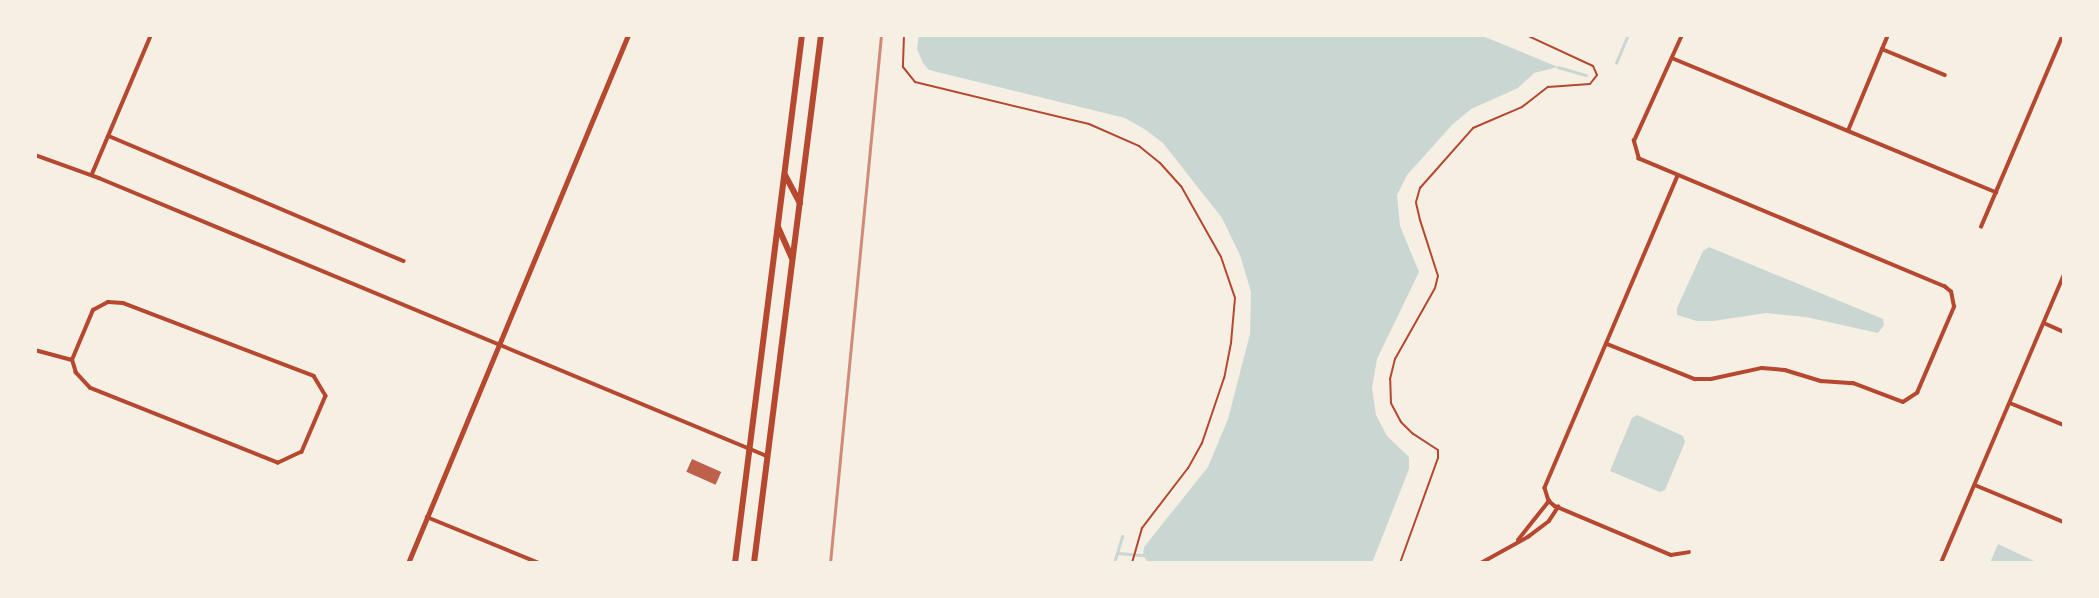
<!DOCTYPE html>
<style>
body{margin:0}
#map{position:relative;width:2099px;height:598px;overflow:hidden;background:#f6efe4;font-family:Commissioner,sans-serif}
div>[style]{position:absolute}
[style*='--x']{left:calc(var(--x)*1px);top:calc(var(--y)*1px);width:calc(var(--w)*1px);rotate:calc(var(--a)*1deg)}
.water>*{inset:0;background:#c9d6d2}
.stream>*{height:2.5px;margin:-1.25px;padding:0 1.25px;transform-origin:1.25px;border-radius:1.25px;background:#c9d6d2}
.building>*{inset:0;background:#bf614a;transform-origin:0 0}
.path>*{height:2px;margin:-1px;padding:0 1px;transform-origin:1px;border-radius:1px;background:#b5482f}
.minor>*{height:3.5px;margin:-1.75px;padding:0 1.75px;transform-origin:1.75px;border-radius:1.75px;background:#b5482f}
.tertiary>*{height:5px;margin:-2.5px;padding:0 2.5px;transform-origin:2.5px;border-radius:2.5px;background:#b5482f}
.primary>*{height:6px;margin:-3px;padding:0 3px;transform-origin:3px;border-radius:3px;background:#b5482f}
.rail>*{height:2.5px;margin:-1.25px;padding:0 1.25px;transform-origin:1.25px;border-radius:1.25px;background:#cf8b77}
span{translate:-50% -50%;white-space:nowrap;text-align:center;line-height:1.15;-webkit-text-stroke:5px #f6efe4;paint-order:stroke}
.frame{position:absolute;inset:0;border:37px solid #f6efe4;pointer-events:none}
</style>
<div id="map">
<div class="water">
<div style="clip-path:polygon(919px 35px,1480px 35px,1558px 67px,1534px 73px,1518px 88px,1471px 109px,1452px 125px,1407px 175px,1397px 195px,1400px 226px,1419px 272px,1377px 359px,1372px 388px,1376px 415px,1387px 436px,1409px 457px,1409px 469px,1372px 563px,1148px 563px,1143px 555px,1144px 547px,1208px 467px,1228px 419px,1250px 334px,1251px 292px,1240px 255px,1222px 218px,1163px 143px,1146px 130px,1125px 118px,929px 70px,923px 63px,917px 49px)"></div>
<div style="clip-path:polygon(1709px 247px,1883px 319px,1884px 325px,1878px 333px,1806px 317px,1766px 313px,1713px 321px,1697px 321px,1677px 315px,1677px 308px,1703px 251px)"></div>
<div style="clip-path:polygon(1637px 415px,1683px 436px,1685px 442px,1665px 490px,1660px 492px,1610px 471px,1632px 418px)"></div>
<div style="clip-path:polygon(1998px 544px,2038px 563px,1990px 563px)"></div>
</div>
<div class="stream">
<div style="--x:1616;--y:63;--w:30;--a:-67"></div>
<div style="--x:1558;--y:67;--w:29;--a:16"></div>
<div style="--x:1118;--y:553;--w:25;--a:5"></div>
<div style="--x:1114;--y:563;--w:28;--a:-73"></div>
</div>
<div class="building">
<div style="left:692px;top:459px;width:32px;height:14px;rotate:24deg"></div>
</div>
<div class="path">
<div style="--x:904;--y:35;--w:32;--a:92"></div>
<div style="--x:903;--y:67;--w:19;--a:51"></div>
<div style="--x:915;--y:82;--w:179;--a:13.6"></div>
<div style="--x:1089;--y:124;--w:55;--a:23.7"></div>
<div style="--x:1139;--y:146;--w:27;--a:39"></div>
<div style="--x:1160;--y:163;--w:31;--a:48"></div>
<div style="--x:1181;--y:186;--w:81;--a:60.6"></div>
<div style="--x:1221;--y:257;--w:43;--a:71.1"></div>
<div style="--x:1235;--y:298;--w:45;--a:95.1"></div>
<div style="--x:1231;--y:343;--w:36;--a:101"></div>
<div style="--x:1224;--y:378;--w:69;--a:108.7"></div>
<div style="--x:1202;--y:443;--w:29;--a:119"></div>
<div style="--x:1188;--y:468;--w:76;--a:127.5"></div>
<div style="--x:1142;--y:528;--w:36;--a:106"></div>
<div style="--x:1400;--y:563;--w:112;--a:-70.1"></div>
<div style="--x:1438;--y:458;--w:8;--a:-90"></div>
<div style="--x:1438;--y:450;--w:30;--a:-147"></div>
<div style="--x:1413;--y:434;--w:17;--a:-135"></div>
<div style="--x:1401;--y:422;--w:21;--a:-118"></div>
<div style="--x:1391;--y:403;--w:24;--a:-92"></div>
<div style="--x:1390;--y:379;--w:21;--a:-76"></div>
<div style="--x:1395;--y:359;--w:81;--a:-60.6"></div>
<div style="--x:1435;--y:288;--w:12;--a:-76"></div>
<div style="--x:1438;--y:276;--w:59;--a:-107.8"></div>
<div style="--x:1420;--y:220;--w:18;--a:-103"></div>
<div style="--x:1416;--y:202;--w:15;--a:-74"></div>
<div style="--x:1420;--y:188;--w:80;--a:-48.5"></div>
<div style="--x:1473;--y:128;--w:53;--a:-23.2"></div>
<div style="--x:1522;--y:107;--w:33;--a:-38"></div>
<div style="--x:1548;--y:87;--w:42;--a:-4.1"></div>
<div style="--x:1590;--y:84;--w:11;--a:-52"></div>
<div style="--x:1597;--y:75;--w:10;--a:-114"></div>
<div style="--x:1593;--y:66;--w:74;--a:-155.2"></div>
</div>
<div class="minor">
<div style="--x:1882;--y:49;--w:68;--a:22.4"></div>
<div style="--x:1672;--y:58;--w:351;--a:22.5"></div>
<div style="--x:1848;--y:131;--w:104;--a:-67.4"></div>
<div style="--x:109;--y:136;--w:320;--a:23"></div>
<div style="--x:35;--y:155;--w:68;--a:19.8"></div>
<div style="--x:99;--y:178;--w:724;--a:22.6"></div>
<div style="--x:92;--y:174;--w:151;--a:-67"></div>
<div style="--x:1678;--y:176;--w:339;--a:113.1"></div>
<div style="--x:1545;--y:488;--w:14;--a:73"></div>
<div style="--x:1549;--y:501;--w:8;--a:40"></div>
<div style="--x:1555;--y:506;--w:126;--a:22.9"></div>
<div style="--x:1671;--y:555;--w:18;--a:-9"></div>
<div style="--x:1981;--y:227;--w:209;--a:-66.9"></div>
<div style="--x:108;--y:302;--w:15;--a:4"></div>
<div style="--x:123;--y:303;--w:204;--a:20.9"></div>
<div style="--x:314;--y:376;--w:23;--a:59"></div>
<div style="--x:326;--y:396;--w:61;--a:113.2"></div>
<div style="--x:302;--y:452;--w:26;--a:155"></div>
<div style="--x:278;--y:463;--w:202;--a:-158.3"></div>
<div style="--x:90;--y:388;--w:21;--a:-133"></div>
<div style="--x:76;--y:373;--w:14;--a:-107"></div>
<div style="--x:72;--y:360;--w:54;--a:-67.2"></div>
<div style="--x:93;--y:310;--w:17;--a:-28"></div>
<div style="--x:2044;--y:323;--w:22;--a:24"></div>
<div style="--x:1607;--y:344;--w:95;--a:21.7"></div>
<div style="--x:1695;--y:379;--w:16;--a:0"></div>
<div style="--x:1711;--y:379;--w:52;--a:-12.2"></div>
<div style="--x:1762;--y:368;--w:23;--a:5"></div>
<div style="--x:1785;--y:370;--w:38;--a:17"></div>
<div style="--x:1821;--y:381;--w:32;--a:4"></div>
<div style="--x:1853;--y:383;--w:53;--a:20.8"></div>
<div style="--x:1903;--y:402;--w:17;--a:-33"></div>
<div style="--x:1917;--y:393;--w:94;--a:-66.7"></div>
<div style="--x:1954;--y:307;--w:15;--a:-101"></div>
<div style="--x:1951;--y:292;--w:8;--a:-140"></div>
<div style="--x:1945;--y:287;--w:332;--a:-157.3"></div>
<div style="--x:1639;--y:159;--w:19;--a:-106"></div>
<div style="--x:1634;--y:141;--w:116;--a:-65.6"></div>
<div style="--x:35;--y:350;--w:38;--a:15"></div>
<div style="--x:2010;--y:403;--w:58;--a:22.2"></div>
<div style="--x:1975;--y:485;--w:96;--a:22.6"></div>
<div style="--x:427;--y:517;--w:121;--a:22.3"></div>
<div style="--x:1518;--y:540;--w:50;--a:-51.5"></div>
<div style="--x:1481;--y:563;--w:54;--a:-29"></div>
<div style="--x:1528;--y:537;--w:26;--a:-37"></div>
<div style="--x:1549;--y:521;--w:17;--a:-57"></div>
<div style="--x:1941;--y:563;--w:313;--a:-66.9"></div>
</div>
<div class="tertiary">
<div style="--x:408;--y:563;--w:572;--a:-67.38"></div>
</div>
<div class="primary">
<div style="--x:785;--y:175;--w:32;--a:62"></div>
<div style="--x:778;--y:227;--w:34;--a:66"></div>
<div style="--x:735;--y:563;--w:532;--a:-82.77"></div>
<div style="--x:754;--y:563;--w:532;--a:-82.77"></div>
</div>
<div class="rail">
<div style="--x:830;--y:563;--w:530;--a:-84.48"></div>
</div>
<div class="frame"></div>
</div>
